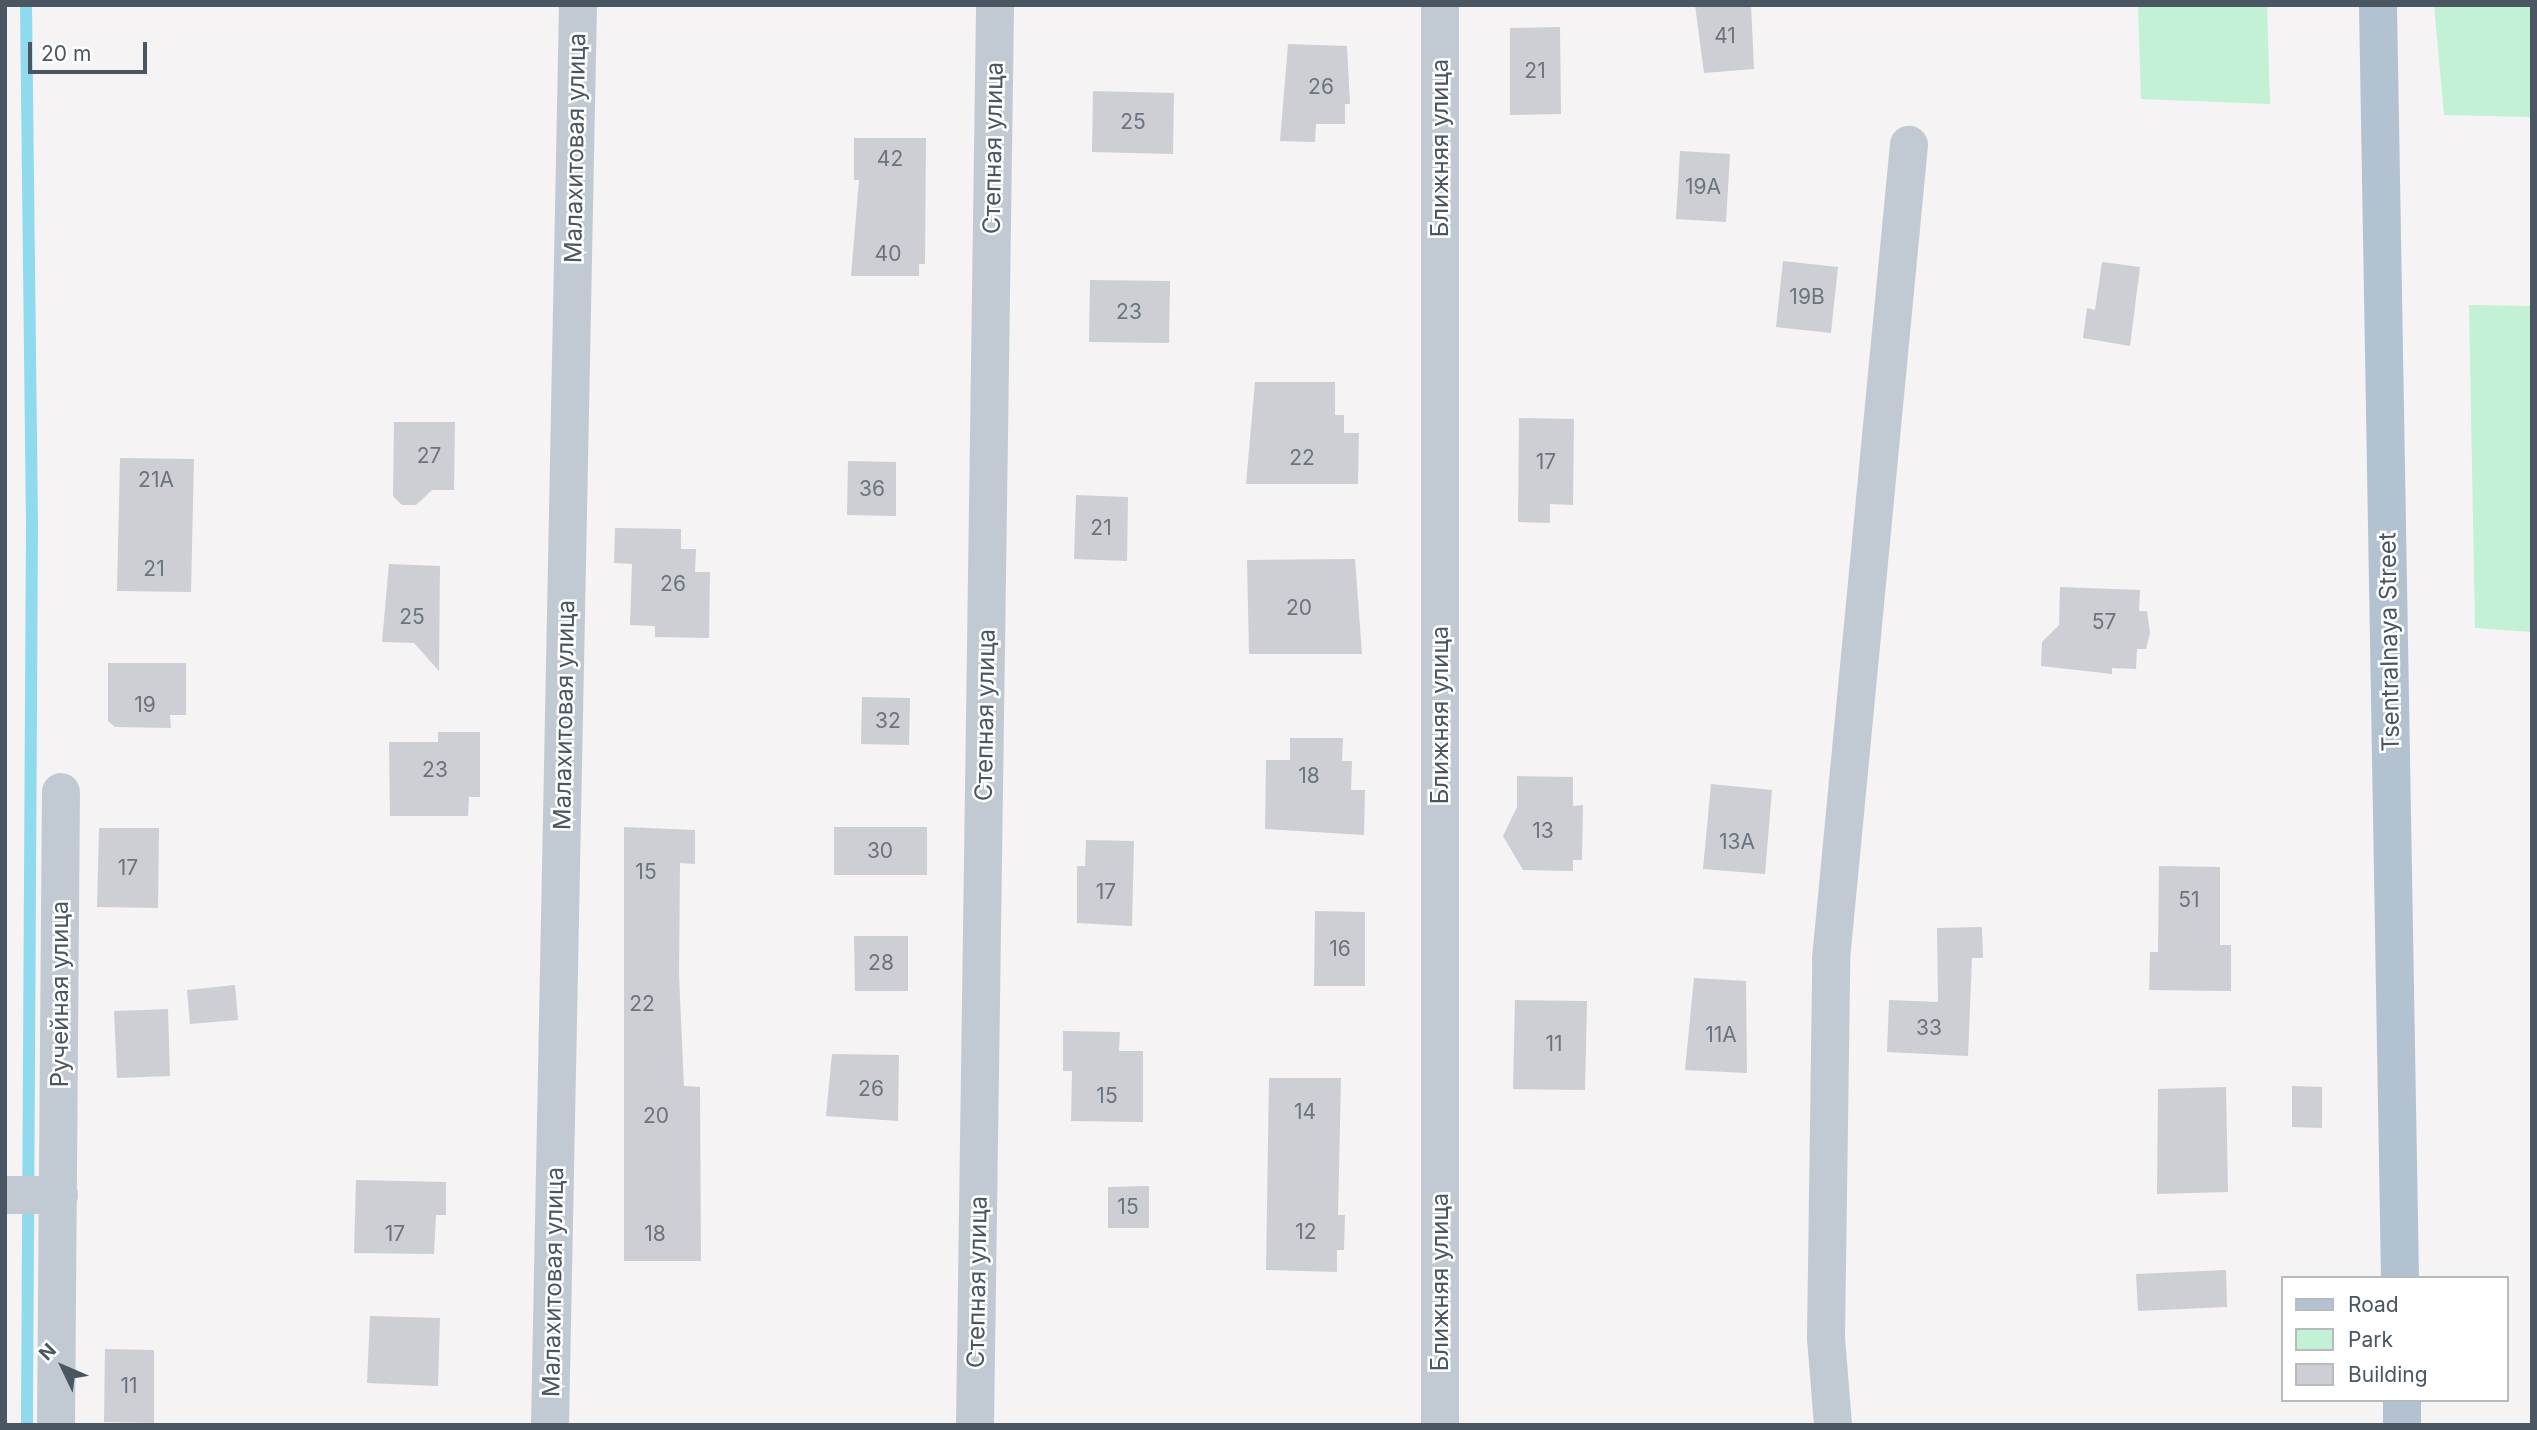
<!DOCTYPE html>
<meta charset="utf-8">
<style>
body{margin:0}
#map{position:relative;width:2537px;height:1430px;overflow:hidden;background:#f5f3f3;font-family:Inter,sans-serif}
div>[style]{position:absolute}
.green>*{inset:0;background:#c3f1d5}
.stream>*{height:12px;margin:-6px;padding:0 6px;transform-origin:6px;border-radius:6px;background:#90daee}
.building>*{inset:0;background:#cdcfd5}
.minor>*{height:38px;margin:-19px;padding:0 19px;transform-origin:19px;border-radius:19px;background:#c1cad2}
.major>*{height:38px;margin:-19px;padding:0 19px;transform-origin:19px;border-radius:19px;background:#b3c2d1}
span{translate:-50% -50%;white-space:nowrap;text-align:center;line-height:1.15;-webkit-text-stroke:5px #fff;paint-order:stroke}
.number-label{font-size:21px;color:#6b747e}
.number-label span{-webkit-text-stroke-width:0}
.street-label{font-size:24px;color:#4a5661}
.frame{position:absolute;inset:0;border:7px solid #4a5661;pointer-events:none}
.legend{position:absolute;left:2281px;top:1276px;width:228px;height:126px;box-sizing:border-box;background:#fff;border:2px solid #b7bbc0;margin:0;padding:9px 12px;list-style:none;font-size:21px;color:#4a5661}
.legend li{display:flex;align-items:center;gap:14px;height:35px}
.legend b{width:35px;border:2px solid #b7bbc0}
.north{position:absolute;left:28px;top:1332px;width:70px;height:70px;-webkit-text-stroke:5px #fff;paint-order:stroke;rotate:314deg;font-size:19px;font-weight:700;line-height:28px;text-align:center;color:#4a5661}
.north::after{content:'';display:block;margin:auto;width:24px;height:32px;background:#4a5661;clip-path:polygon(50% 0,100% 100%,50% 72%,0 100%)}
.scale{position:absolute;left:28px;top:42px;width:119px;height:32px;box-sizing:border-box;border:4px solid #4a5661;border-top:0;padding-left:9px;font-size:21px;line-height:24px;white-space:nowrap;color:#4a5661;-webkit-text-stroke:5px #fff;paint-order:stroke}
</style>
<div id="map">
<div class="green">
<i style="clip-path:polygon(2138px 5px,2267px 5px,2270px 104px,2141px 99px)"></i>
<i style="clip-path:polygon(2434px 5px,2532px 5px,2532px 117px,2444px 115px)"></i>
<i style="clip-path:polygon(2469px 305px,2532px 306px,2532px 632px,2475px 628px)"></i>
</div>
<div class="stream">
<i style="left:26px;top:5px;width:518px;rotate:89.34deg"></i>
<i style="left:32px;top:523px;width:902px;rotate:90.32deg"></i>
</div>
<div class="building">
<i style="clip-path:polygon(1695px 5px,1751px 5px,1754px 69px,1704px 73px)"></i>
<i style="clip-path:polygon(1560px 27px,1561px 114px,1510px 115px,1510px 28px)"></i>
<i style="clip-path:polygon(1288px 44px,1347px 46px,1350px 104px,1345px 104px,1345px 124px,1316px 124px,1315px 142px,1280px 141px)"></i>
<i style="clip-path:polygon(1093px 91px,1174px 93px,1173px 154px,1092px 152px)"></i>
<i style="clip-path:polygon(854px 138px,926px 138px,925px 264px,919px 264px,919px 276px,851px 276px,859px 180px,854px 180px)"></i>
<i style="clip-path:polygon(1680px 151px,1730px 154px,1726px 222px,1676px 219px)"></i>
<i style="clip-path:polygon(1783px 261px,1838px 267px,1831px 333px,1776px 327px)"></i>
<i style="clip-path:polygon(2102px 262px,2140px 267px,2130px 346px,2083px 338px,2087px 308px,2095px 310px)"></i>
<i style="clip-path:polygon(1090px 280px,1170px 281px,1169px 343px,1089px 342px)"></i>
<i style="clip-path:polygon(1255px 382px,1335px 382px,1335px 415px,1344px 415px,1344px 433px,1359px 433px,1358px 484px,1246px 484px)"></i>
<i style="clip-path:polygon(1519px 418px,1574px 419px,1573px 505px,1550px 504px,1550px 523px,1518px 522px)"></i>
<i style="clip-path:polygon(394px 422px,455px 422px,454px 490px,432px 490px,416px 505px,402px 505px,393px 496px)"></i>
<i style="clip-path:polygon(120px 458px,194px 459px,191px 592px,117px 591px)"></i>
<i style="clip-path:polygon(848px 461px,896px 462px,896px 516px,847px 515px)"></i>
<i style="clip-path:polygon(1076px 495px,1128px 497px,1127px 561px,1074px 559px)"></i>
<i style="clip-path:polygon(615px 528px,681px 529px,681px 549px,696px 549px,695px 572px,710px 572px,709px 638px,655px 637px,655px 626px,630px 625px,632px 564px,614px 563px)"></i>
<i style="clip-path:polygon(1355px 559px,1362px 654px,1249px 654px,1247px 560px)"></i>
<i style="clip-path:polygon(389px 564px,440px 566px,439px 671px,414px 643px,382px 642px)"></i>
<i style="clip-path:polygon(2060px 587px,2140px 590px,2139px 611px,2147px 611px,2150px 633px,2146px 649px,2137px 649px,2136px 669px,2112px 668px,2112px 674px,2041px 666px,2042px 642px,2059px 625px)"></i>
<i style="clip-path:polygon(108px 663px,186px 663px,186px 715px,170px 715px,171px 728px,115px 727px,108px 721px)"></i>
<i style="clip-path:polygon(862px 697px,910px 698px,909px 745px,861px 744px)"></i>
<i style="clip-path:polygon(438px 732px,480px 732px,480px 797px,469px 797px,468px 816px,390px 816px,389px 742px,438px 742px)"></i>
<i style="clip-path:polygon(1290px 738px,1343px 738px,1342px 761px,1352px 761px,1351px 790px,1365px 790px,1364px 835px,1265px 829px,1266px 760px,1290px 760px)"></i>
<i style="clip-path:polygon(1517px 776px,1573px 777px,1573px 806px,1583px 805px,1582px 860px,1573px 860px,1573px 871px,1523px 870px,1503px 836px,1517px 807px)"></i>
<i style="clip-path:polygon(1711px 784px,1772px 790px,1765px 874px,1703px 869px)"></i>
<i style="clip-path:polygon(624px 827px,695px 830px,695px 864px,680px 863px,679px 975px,684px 1086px,700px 1087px,701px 1261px,624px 1261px)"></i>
<i style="clip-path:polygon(834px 827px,927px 827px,927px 875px,834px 875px)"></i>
<i style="clip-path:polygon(99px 828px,159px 828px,158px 908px,97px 907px)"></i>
<i style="clip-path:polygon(1086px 840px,1134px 841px,1132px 926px,1077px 923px,1077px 866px,1085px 866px)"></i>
<i style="clip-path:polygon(2159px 866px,2220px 867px,2220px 945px,2231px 945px,2231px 991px,2149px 990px,2150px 952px,2158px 952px)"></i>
<i style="clip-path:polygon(1315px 911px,1365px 912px,1365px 986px,1314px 986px)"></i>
<i style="clip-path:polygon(1982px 927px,1983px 958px,1972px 958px,1968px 1056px,1887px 1052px,1889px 1000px,1938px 1002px,1937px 928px)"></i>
<i style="clip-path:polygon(854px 936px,908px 936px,908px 991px,855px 991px)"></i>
<i style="clip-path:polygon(1694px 978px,1746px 981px,1747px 1073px,1685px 1070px)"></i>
<i style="clip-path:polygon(235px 985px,238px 1020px,190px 1024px,187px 990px)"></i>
<i style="clip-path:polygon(1515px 1000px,1587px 1001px,1585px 1090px,1513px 1089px)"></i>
<i style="clip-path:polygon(168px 1009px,170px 1076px,117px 1078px,114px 1011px)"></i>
<i style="clip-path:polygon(1063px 1031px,1120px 1032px,1119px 1051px,1143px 1051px,1143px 1122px,1071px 1121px,1072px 1071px,1063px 1071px)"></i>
<i style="clip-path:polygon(832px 1054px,899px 1055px,898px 1121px,826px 1116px)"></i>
<i style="clip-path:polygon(1269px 1078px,1341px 1078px,1338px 1215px,1345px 1215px,1344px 1250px,1337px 1250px,1337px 1272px,1266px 1270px)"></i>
<i style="clip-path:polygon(2292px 1086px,2322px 1087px,2322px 1128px,2292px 1127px)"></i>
<i style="clip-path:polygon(2226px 1087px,2228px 1192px,2157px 1194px,2158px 1089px)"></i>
<i style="clip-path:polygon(356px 1180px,446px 1182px,446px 1215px,436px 1215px,434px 1254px,354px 1253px)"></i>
<i style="clip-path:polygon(1149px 1186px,1149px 1228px,1108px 1228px,1108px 1187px)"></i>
<i style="clip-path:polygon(2226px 1270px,2227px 1307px,2138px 1311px,2136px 1274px)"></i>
<i style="clip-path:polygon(370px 1316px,440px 1318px,438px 1386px,367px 1383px)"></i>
<i style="clip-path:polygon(105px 1349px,154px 1350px,154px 1423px,104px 1422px)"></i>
</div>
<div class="minor">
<i style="left:5px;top:1195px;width:54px"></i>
<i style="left:56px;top:1425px;width:633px;rotate:-89.55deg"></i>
<i style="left:550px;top:1425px;width:1420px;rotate:-88.87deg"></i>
<i style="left:975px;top:1425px;width:1420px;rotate:-89.19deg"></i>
<i style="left:1440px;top:1425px;width:1420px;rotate:-90deg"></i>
<i style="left:1833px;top:1425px;width:87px;rotate:-94.6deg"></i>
<i style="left:1826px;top:1338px;width:379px;rotate:-89.2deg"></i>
<i style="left:1831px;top:959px;width:818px;rotate:-84.53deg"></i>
</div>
<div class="major">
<i style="left:2378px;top:5px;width:1273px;rotate:89.01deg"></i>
<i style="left:2402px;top:1400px;width:25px;rotate:90deg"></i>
</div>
<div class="number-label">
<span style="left:1725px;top:36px">41</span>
<span style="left:1535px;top:71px">21</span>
<span style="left:1321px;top:87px">26</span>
<span style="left:1133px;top:122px">25</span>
<span style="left:890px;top:159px">42</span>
<span style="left:1703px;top:187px">19А</span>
<span style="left:888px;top:254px">40</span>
<span style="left:1807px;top:297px">19В</span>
<span style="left:1129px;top:312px">23</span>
<span style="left:429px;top:456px">27</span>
<span style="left:1302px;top:458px">22</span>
<span style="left:1546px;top:462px">17</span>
<span style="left:156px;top:480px">21А</span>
<span style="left:872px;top:489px">36</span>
<span style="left:1101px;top:528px">21</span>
<span style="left:154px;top:569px">21</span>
<span style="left:673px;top:584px">26</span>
<span style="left:1299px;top:608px">20</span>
<span style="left:412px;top:617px">25</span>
<span style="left:2104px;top:622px">57</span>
<span style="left:145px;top:705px">19</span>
<span style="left:888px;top:721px">32</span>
<span style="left:435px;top:770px">23</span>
<span style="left:1309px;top:776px">18</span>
<span style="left:1543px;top:831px">13</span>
<span style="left:1737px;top:842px">13А</span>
<span style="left:880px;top:851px">30</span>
<span style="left:128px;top:868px">17</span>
<span style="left:646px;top:872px">15</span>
<span style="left:1106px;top:892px">17</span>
<span style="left:2189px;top:900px">51</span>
<span style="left:1340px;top:949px">16</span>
<span style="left:881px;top:963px">28</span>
<span style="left:642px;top:1004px">22</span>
<span style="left:1929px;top:1028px">33</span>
<span style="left:1721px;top:1035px">11А</span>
<span style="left:1554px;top:1044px">11</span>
<span style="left:871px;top:1089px">26</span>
<span style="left:1107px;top:1096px">15</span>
<span style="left:1305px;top:1112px">14</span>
<span style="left:656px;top:1116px">20</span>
<span style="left:1128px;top:1207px">15</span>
<span style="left:1306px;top:1232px">12</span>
<span style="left:395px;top:1234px">17</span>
<span style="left:655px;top:1234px">18</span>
<span style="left:129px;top:1386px">11</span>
</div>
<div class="street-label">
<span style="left:575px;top:148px;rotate:-89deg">Малахитовая улица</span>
<span style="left:993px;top:148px;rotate:-89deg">Степная улица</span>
<span style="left:1440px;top:148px;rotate:-90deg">Ближняя улица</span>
<span style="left:2389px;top:642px;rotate:-91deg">Tsentralnaya Street</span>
<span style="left:564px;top:715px;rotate:-89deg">Малахитовая улица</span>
<span style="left:985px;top:715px;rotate:-89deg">Степная улица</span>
<span style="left:1440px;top:715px;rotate:-90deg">Ближняя улица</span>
<span style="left:60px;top:994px;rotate:-90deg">Ручейная улица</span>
<span style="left:553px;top:1282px;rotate:-89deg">Малахитовая улица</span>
<span style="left:977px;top:1282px;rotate:-89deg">Степная улица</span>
<span style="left:1440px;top:1282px;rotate:-90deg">Ближняя улица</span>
</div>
<div class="frame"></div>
<ul class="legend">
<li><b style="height:9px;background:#b3c2d1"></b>Road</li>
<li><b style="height:19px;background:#c3f1d5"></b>Park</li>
<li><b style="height:19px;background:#cdcfd5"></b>Building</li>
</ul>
<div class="north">N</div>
<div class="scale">20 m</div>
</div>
